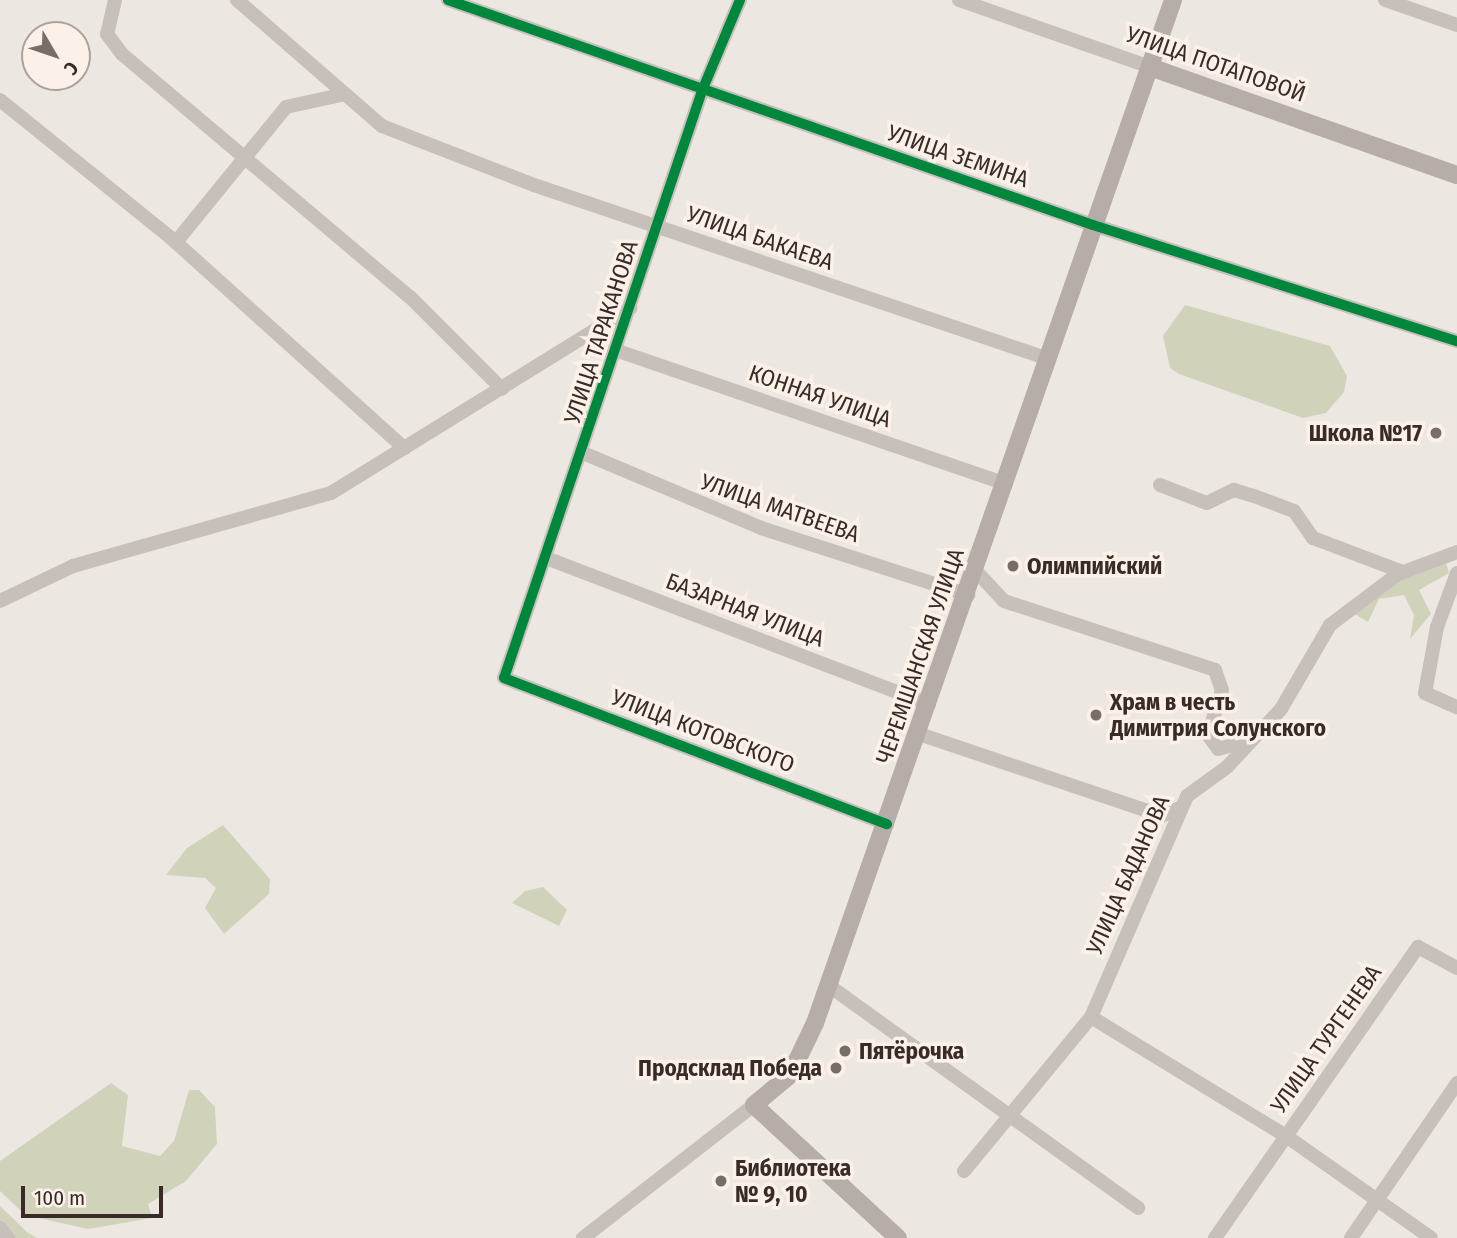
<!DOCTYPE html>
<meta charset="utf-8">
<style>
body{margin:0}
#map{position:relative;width:1457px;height:1238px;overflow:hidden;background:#ede7e1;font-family:"Fira Sans Condensed",sans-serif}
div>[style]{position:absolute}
.green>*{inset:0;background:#d0d3ba}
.minor>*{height:14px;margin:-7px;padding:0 7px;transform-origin:7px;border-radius:7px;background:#c7bfb9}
.major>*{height:18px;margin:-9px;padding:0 9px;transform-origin:9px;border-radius:9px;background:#b6ada9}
.cycleway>*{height:10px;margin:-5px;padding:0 5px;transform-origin:5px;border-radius:5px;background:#00873e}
.dots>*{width:19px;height:19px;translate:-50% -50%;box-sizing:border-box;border:4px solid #fbf1e8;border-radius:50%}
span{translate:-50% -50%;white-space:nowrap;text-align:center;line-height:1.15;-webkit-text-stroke:7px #fbf1e8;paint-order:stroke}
.street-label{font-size:23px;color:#382b28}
.poi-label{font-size:23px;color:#382b28;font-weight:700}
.right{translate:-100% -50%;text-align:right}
.left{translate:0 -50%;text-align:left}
.north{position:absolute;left:21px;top:21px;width:70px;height:70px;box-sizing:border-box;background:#fbf1e8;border:2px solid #ada29b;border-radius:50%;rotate:129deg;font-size:19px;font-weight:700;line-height:28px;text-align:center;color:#382b28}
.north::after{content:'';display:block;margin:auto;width:24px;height:32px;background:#776d69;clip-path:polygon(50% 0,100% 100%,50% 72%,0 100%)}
.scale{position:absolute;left:21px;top:1186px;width:142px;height:32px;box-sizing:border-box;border:4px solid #382b28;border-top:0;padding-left:9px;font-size:21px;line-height:24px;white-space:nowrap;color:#382b28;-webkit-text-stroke:5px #fbf1e8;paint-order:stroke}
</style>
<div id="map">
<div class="green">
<i style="clip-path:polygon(1185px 305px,1330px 346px,1347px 376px,1344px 392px,1326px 413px,1303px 418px,1179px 374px,1170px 368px,1163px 336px)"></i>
<i style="clip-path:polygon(1446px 563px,1449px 573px,1419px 590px,1431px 614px,1410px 639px,1414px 615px,1404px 595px,1379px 599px,1368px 622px,1353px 613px,1393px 582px)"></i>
<i style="clip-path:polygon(223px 825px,270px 879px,269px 894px,224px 934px,205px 908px,216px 888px,205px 878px,166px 875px,187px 848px)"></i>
<i style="clip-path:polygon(543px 887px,567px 910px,559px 926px,512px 903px,525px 891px)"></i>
<i style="clip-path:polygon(111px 1083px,128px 1095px,122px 1146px,160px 1156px,174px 1141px,189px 1090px,199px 1090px,215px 1107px,217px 1144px,186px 1181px,148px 1204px,152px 1218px,88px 1229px,25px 1215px,0 1191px,0 1161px)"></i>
<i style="clip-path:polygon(0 1206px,27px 1232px,37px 1238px,12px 1238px,0 1223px)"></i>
</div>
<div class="minor">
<i style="left:115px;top:0;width:35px;rotate:103deg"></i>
<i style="left:107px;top:34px;width:25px;rotate:53deg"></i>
<i style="left:122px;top:54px;width:377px;rotate:40.2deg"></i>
<i style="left:410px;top:297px;width:130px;rotate:45deg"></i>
<i style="left:237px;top:0;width:192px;rotate:41deg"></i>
<i style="left:382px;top:126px;width:163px;rotate:21.2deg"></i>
<i style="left:534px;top:185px;width:540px;rotate:18.67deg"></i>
<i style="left:448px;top:0;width:683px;rotate:19.23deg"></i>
<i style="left:1093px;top:225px;width:382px;rotate:17.7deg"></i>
<i style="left:740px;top:0;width:99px;rotate:112.7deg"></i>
<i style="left:702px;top:91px;width:619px;rotate:108.64deg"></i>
<i style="left:504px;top:678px;width:410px;rotate:20.9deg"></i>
<i style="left:959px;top:0;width:202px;rotate:19.3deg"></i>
<i style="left:1385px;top:0;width:76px;rotate:19.1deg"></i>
<i style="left:0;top:100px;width:220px;rotate:38.9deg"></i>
<i style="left:171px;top:238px;width:314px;rotate:42deg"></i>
<i style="left:176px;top:242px;width:174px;rotate:-50.8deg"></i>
<i style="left:286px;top:107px;width:60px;rotate:-12.4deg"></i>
<i style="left:618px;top:351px;width:410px;rotate:18.9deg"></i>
<i style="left:583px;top:453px;width:193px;rotate:22.8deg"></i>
<i style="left:761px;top:528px;width:218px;rotate:17.9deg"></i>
<i style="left:1160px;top:485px;width:50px;rotate:21deg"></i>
<i style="left:1207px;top:503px;width:30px;rotate:-26deg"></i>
<i style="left:1234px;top:490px;width:21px;rotate:17deg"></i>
<i style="left:1254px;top:496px;width:43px;rotate:20.6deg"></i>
<i style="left:1294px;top:511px;width:33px;rotate:55deg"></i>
<i style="left:1313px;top:538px;width:96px;rotate:20.7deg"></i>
<i style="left:546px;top:558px;width:410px;rotate:20.9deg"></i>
<i style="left:976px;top:571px;width:41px;rotate:47deg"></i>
<i style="left:1004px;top:601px;width:222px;rotate:18.1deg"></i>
<i style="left:1215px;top:670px;width:21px;rotate:71deg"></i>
<i style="left:1222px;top:690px;width:47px;rotate:107.3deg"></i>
<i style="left:1208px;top:735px;width:17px;rotate:54deg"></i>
<i style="left:1218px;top:749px;width:27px;rotate:-15deg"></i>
<i style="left:1457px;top:573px;width:58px;rotate:110.3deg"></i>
<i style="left:1437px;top:627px;width:67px;rotate:100.3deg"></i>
<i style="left:1425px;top:693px;width:35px;rotate:24deg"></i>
<i style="left:0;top:601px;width:81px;rotate:-25.6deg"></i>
<i style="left:73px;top:566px;width:268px;rotate:-15.8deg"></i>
<i style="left:331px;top:493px;width:352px;rotate:-31.7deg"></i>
<i style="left:919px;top:734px;width:256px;rotate:18.6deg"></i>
<i style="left:1162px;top:816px;width:19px;rotate:-25deg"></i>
<i style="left:828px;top:985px;width:382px;rotate:35.7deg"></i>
<i style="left:1091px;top:1017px;width:228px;rotate:31.4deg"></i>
<i style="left:1286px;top:1136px;width:177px;rotate:35.1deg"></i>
<i style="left:964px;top:1171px;width:200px;rotate:-50.5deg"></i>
<i style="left:1091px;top:1017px;width:241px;rotate:-66.5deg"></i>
<i style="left:1187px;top:796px;width:49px;rotate:-35.9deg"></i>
<i style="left:1227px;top:767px;width:79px;rotate:-47deg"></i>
<i style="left:1281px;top:709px;width:97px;rotate:-59.7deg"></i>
<i style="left:1330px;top:625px;width:85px;rotate:-36.9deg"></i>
<i style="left:1398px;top:574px;width:63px;rotate:-20.4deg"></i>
<i style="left:0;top:1228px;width:13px;rotate:51deg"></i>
<i style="left:583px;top:1238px;width:217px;rotate:-37.9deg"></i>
<i style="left:1215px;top:1238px;width:355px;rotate:-55.1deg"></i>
<i style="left:1418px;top:947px;width:44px;rotate:28.3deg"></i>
<i style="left:1351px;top:1238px;width:188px;rotate:-55.6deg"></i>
</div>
<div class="major">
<i style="left:1150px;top:67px;width:325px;rotate:19.4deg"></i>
<i style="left:898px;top:1238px;width:196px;rotate:-137.3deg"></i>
<i style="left:754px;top:1105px;width:47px;rotate:-39.8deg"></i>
<i style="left:790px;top:1075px;width:58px;rotate:-64.3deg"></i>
<i style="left:815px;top:1023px;width:1084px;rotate:-70.71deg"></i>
</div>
<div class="cycleway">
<i style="left:448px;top:0;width:683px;rotate:19.23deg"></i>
<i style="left:1093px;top:225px;width:382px;rotate:17.7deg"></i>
<i style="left:740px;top:0;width:99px;rotate:112.7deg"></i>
<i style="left:702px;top:91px;width:619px;rotate:108.64deg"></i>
<i style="left:504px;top:678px;width:410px;rotate:20.9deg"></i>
</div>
<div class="dots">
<i style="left:1436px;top:433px;background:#776d69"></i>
<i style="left:1013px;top:566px;background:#776d69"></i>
<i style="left:1096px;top:715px;background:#776d69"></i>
<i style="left:845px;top:1051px;background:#776d69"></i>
<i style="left:836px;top:1068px;background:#776d69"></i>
<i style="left:721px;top:1181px;background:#776d69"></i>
</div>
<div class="street-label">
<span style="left:1216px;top:64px;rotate:19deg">УЛИЦА ПОТАПОВОЙ</span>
<span style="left:958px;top:156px;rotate:19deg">УЛИЦА ЗЕМИНА</span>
<span style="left:760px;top:238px;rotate:19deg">УЛИЦА БАКАЕВА</span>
<span style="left:601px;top:332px;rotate:-72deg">УЛИЦА ТАРАКАНОВА</span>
<span style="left:820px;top:396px;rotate:19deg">КОННАЯ УЛИЦА</span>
<span style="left:780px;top:508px;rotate:19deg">УЛИЦА МАТВЕЕВА</span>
<span style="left:745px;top:610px;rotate:21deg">БАЗАРНАЯ УЛИЦА</span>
<span style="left:920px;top:656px;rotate:-71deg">ЧЕРЕМШАНСКАЯ УЛИЦА</span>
<span style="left:703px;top:731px;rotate:21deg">УЛИЦА КОТОВСКОГО</span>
<span style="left:1128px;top:875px;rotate:-66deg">УЛИЦА БАДАНОВА</span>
<span style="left:1326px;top:1039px;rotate:-55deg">УЛИЦА ТУРГЕНЕВА</span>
</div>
<div class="poi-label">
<span class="right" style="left:1422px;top:433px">Школа №17</span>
<span class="left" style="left:1027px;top:566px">Олимпийский</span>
<span class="left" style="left:1110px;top:715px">Храм в честь<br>Димитрия Солунского</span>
<span class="left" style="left:859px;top:1051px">Пятёрочка</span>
<span class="right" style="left:822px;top:1068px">Продсклад Победа</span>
<span class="left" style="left:735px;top:1181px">Библиотека<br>№ 9, 10</span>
</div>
<div class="north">С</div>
<div class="scale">100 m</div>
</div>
